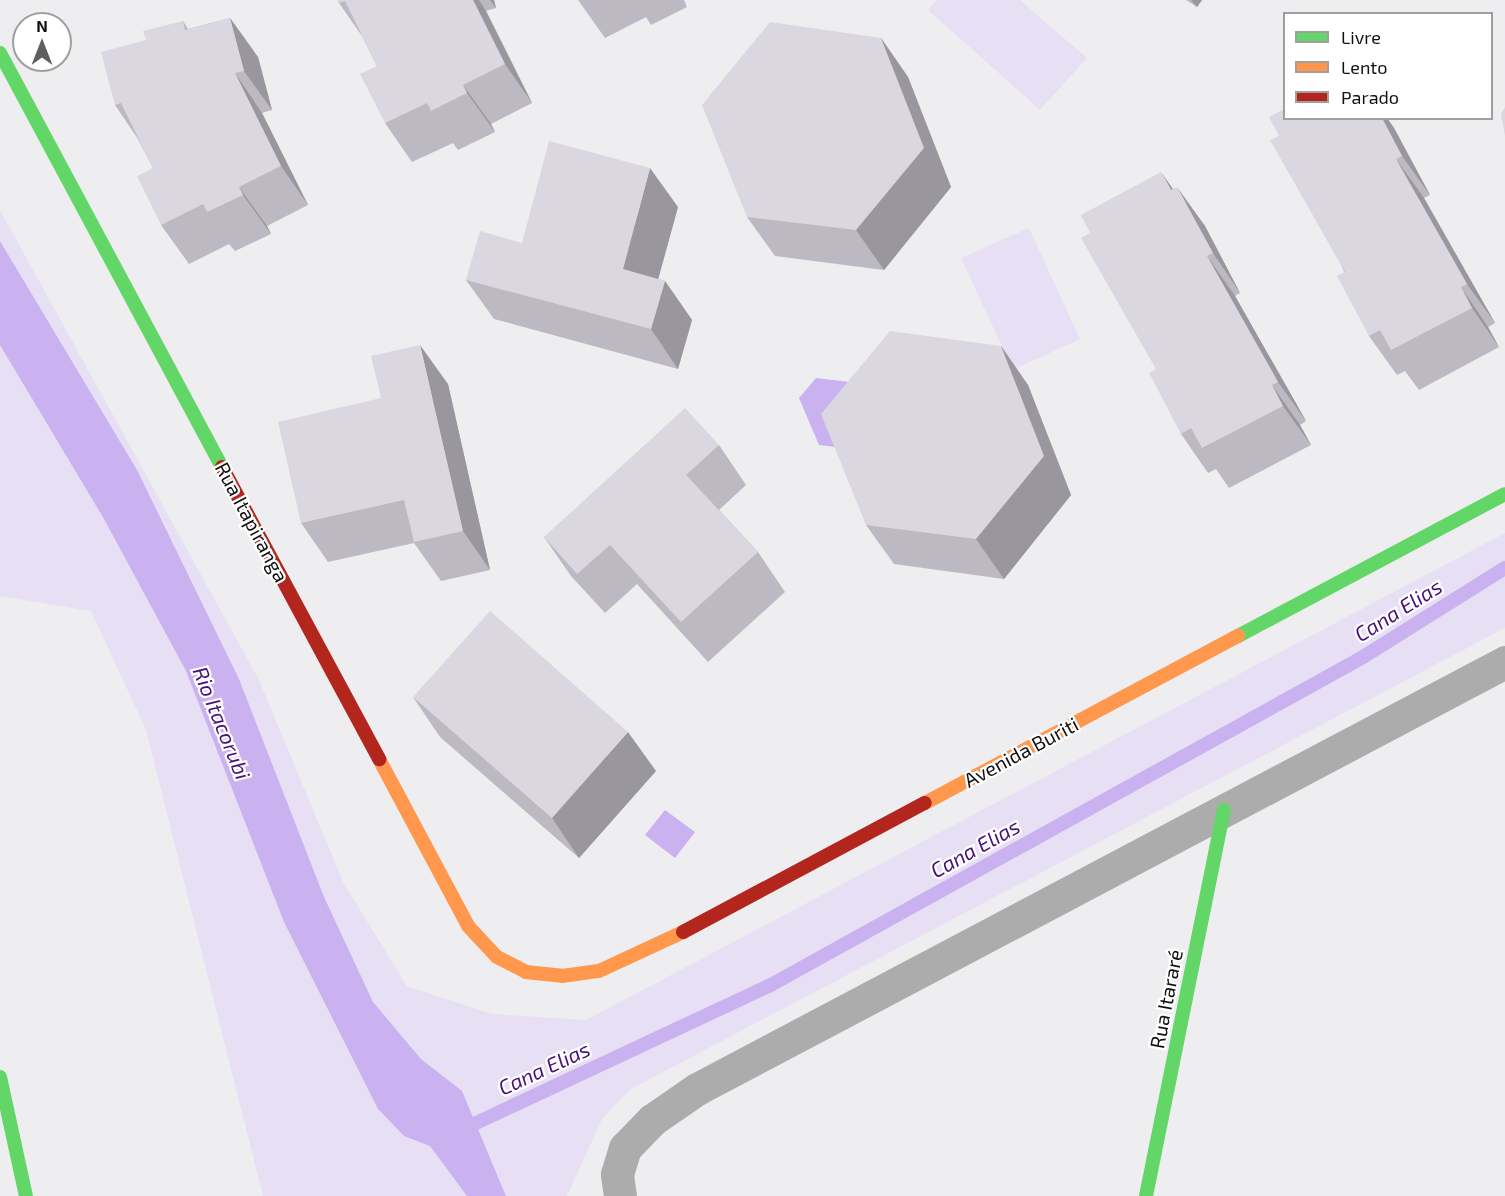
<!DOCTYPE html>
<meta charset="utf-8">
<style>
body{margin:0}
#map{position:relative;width:1505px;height:1196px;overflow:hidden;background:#eeedf0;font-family:"Exo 2",sans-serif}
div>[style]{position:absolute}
.green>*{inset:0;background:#e7e0f5}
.water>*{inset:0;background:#cab2f1}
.stream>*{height:14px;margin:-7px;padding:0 7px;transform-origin:7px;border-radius:7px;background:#cab2f1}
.street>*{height:33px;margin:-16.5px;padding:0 16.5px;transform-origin:16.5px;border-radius:16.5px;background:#adacad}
.fast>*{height:14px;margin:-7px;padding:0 7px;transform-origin:7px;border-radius:7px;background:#63d668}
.slow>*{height:14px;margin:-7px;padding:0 7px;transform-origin:7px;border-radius:7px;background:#ff974d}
.jam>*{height:14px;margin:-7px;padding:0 7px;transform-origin:7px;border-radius:7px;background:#b3261e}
.wall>*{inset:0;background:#bcb9c2}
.shaded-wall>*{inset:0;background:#99969e}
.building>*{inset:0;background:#dbd7e1}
span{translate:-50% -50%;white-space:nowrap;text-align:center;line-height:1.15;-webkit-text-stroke:4.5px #fff;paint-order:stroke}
.street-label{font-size:20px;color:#111012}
.water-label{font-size:21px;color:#48127a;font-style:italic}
.legend{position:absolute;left:1283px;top:12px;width:210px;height:108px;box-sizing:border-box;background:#fff;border:2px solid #a09fa0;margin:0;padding:8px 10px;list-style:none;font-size:18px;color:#111012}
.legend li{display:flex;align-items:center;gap:12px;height:30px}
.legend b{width:30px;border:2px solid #a09fa0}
.north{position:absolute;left:12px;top:12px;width:60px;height:60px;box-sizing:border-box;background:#fff;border:2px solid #a09fa0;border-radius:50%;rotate:0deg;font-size:16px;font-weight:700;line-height:24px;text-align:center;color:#111012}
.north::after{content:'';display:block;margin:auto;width:21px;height:27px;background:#5e5d60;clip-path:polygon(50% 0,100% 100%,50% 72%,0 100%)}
</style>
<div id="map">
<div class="green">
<i style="clip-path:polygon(937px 0,1020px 0,1087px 58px,1040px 110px,928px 10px)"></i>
<i style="clip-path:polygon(0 210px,259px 680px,344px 884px,407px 986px,492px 1014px,586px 1020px,1505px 533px,1505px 628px,629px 1090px,602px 1119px,567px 1196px,263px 1196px,146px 730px,91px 611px,0 596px)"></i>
<i style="clip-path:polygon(1029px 228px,1080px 339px,1013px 370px,961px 258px)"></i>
</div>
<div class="water">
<i style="clip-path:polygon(0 241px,137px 470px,239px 679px,324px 897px,373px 1002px,421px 1059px,462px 1091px,506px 1196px,467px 1196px,430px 1146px,404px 1136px,378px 1109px,284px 922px,186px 671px,104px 519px,0 345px)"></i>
<i style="clip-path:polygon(816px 378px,858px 383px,844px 448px,819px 445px,799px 398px)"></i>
<i style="clip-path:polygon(665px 810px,695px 832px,675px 858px,645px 835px)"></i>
</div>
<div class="stream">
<i style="left:459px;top:1131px;width:342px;rotate:-25.1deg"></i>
<i style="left:769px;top:986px;width:679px;rotate:-28.98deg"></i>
<i style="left:1363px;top:657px;width:168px;rotate:-32.1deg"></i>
</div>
<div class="street">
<i style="left:620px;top:1196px;width:22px;rotate:-98deg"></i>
<i style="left:617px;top:1174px;width:27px;rotate:-73deg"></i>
<i style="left:625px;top:1148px;width:39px;rotate:-46deg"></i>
<i style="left:652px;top:1120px;width:55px;rotate:-34.6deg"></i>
<i style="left:697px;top:1089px;width:914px;rotate:-27.85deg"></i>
</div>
<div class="fast">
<i style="left:0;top:53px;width:470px;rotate:61.8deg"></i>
<i style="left:1238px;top:636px;width:302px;rotate:-28deg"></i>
<i style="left:0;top:1077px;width:122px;rotate:77.7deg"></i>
<i style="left:1146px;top:1196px;width:394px;rotate:-78.6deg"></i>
</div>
<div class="slow">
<i style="left:379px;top:759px;width:189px;rotate:61.9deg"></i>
<i style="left:468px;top:926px;width:42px;rotate:46.9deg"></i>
<i style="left:497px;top:957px;width:33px;rotate:27deg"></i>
<i style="left:526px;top:972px;width:36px;rotate:6deg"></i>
<i style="left:562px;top:976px;width:37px;rotate:-8deg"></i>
<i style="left:599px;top:971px;width:93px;rotate:-24.9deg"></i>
<i style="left:925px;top:803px;width:355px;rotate:-28.1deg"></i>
</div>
<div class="jam">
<i style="left:222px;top:467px;width:332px;rotate:61.7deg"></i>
<i style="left:683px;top:932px;width:274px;rotate:-28.1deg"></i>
</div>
<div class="wall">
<i style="clip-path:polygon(338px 0,494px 0,496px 8px,486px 11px,532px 103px,491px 124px,495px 132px,458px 150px,453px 143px,412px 162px,385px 123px,377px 66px,362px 36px,339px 3px)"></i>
<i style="clip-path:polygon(578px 0,684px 0,687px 7px,651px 25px,646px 17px,605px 38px)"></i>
<i style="clip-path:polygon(1186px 0,1202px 0,1197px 7px)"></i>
<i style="clip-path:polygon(230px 18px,258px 57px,272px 110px,262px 113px,308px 205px,267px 226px,271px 234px,235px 251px,229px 244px,189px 264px,161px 225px,153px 168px,138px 139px,115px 105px,183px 21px,188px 29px)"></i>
<i style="clip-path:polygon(881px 38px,908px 77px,951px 187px,884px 270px,775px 256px,747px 217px)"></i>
<i style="clip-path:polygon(1284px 118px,1387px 118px,1394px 128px,1430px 195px,1424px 198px,1495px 323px,1488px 327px,1499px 347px,1419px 390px,1405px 371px,1397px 375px,1369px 336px)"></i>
<i style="clip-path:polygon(1173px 189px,1205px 226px,1240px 293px,1235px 296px,1306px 421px,1300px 425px,1311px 445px,1229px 488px,1216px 469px,1208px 473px,1181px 434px,1156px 369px)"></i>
<i style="clip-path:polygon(678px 207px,658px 279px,665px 281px,692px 320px,678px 369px,494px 319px,466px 280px,522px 243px)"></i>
<i style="clip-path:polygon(1001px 346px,1028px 385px,1071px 495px,1004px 579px,894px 564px,866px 525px)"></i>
<i style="clip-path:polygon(448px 384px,490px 570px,441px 581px,414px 543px,328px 562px,301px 523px)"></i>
<i style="clip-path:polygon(719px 445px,746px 485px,719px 510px,758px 552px,785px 592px,708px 662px,637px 584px,605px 613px,571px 576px,544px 537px)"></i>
<i style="clip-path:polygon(413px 697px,656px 771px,579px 858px,440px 737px)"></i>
</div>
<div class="shaded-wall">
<i style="clip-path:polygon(473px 0,479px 0,486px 11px,532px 103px,505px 64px)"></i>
<i style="clip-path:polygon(490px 0,494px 0,496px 8px)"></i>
<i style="clip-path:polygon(1191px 0,1202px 0,1197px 7px)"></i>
<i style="clip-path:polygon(230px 18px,258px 57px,272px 110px,244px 71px)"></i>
<i style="clip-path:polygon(881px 38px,908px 77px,951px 187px,884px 270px,856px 230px)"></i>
<i style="clip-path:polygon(235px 73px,262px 113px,308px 205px,281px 166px)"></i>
<i style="clip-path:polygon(463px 85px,491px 124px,495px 132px,467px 93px)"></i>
<i style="clip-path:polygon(1382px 118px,1387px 118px,1394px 128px,1430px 195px,1402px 156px)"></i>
<i style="clip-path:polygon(1396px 159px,1424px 198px,1495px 323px,1467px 284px)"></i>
<i style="clip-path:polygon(650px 168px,678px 207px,650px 309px,623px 269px)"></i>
<i style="clip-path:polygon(1161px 172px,1189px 212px,1171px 190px)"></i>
<i style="clip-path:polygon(239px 187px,267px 226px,271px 234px,243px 195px)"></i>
<i style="clip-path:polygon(1177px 187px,1205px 226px,1240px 293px,1213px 253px)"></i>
<i style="clip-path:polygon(1207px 256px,1235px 296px,1306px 421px,1278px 382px)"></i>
<i style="clip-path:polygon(665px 281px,692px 320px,678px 369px,651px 329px)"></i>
<i style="clip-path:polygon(1461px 287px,1488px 327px,1499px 347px,1472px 308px)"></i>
<i style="clip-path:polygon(420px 345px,448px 384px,490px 570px,463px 531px)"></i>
<i style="clip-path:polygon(1001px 346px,1028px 385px,1071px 495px,1004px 579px,976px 539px)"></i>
<i style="clip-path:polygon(1272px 385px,1300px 425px,1311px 445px,1283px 406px)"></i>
<i style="clip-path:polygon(628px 732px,656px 771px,579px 858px,552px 818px)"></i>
</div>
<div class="building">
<i style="clip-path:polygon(338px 0,473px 0,505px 64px,463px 85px,467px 93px,431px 111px,427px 103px,385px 123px,360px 74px,377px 66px,345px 1px,339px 3px)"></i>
<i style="clip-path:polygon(230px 18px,244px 71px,235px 73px,281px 166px,239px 187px,243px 195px,207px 212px,203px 204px,161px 225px,137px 176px,153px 168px,121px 103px,115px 105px,101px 52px,146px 40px,143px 31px,183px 21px,185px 30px)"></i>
<i style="clip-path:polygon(770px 22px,881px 38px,924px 148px,856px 230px,747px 217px,702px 105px)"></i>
<i style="clip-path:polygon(1505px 107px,1505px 136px,1501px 114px)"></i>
<i style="clip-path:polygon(1284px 109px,1284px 118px,1382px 118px,1402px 156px,1396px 159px,1467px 284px,1461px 287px,1472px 308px,1391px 350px,1380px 330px,1369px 336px,1337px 276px,1345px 272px,1270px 140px,1279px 136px,1269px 117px)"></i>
<i style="clip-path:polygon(549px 141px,650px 168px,623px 269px,665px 281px,651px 329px,466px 280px,480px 231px,522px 243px)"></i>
<i style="clip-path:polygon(1161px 172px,1171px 190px,1177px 187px,1213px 253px,1207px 256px,1278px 382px,1272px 385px,1283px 406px,1202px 448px,1191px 428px,1181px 434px,1149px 373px,1156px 369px,1081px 238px,1090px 233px,1081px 215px)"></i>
<i style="clip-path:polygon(890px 331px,1001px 346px,1044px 456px,976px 539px,866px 525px,821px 414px)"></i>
<i style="clip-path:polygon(420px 345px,463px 531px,414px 542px,404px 500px,301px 523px,278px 422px,381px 398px,371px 356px)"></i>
<i style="clip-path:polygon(685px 408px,719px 445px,686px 475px,758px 552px,681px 622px,610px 545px,577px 574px,544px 537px)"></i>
<i style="clip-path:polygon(490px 611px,628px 732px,552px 818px,413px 697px)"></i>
</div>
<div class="street-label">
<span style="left:252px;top:522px;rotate:62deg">Rua Itapiranga</span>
<span style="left:1021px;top:752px;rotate:-28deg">Avenida Buriti</span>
<span style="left:1166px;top:999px;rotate:-79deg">Rua Itararé</span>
</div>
<div class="water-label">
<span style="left:1398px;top:610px;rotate:-32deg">Cana Elias</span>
<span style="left:222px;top:723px;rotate:68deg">Rio Itacorubi</span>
<span style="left:975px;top:848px;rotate:-29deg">Cana Elias</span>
<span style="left:544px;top:1068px;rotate:-25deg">Cana Elias</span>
</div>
<ul class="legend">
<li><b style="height:8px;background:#63d668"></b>Livre</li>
<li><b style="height:8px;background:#ff974d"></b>Lento</li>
<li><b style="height:8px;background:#b3261e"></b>Parado</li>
</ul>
<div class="north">N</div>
</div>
